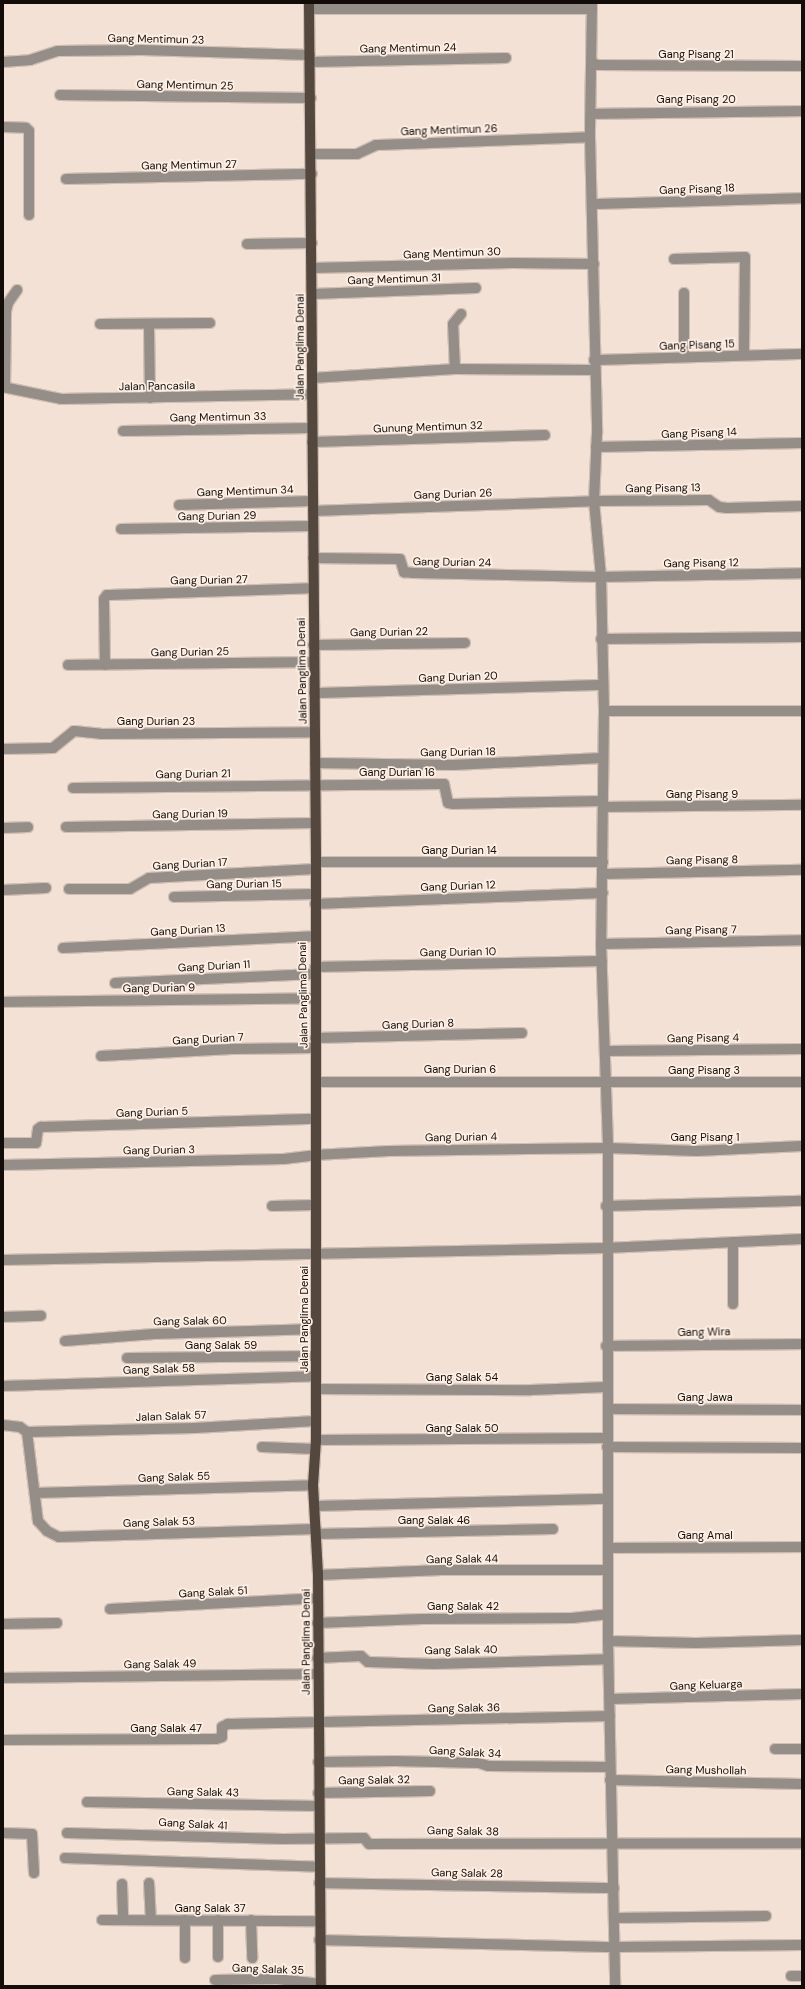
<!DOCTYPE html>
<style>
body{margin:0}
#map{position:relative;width:805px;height:1989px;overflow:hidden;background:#f3e1d5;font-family:"DM Sans",sans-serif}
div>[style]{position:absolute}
.roads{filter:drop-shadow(1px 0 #cfbfb4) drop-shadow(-1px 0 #cfbfb4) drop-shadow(0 1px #cfbfb4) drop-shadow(0 -1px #cfbfb4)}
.minor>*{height:10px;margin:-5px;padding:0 5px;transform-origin:5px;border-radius:5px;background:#958d88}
.primary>*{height:10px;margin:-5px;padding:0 5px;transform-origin:5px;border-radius:5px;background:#53473e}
span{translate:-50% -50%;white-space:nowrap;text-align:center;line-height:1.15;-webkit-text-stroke:3.5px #feefe5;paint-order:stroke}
.street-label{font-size:11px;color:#130d09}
.frame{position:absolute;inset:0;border:4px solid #130d09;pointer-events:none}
</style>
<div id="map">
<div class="roads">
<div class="minor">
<i style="left:592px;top:3px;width:134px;rotate:90.9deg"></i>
<i style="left:590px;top:137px;width:296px;rotate:88.6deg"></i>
<i style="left:597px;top:433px;width:68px;rotate:92.5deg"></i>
<i style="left:594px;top:501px;width:76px;rotate:84.7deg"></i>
<i style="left:601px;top:577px;width:134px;rotate:88.7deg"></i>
<i style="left:604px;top:711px;width:233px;rotate:90.7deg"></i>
<i style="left:601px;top:944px;width:204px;rotate:88deg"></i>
<i style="left:608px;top:1148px;width:493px;rotate:90deg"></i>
<i style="left:608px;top:1641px;width:345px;rotate:88.8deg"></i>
<i style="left:309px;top:9px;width:283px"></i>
<i style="left:3px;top:62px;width:27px;rotate:-4deg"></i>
<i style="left:30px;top:60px;width:29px;rotate:-18deg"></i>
<i style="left:58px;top:51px;width:84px;rotate:-0.7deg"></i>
<i style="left:142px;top:50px;width:168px;rotate:1.7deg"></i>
<i style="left:310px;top:62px;width:196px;rotate:-1.2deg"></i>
<i style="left:592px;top:62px;width:6px;rotate:31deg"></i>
<i style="left:597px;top:65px;width:205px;rotate:0.3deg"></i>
<i style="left:60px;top:95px;width:251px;rotate:0.7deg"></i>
<i style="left:591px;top:114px;width:211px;rotate:-0.8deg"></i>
<i style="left:3px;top:127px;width:23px;rotate:2deg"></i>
<i style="left:26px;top:128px;width:4px;rotate:45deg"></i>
<i style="left:29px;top:131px;width:84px;rotate:90deg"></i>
<i style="left:311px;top:154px;width:46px"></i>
<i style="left:357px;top:154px;width:21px;rotate:-25deg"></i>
<i style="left:376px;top:145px;width:214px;rotate:-2.1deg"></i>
<i style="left:66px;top:179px;width:246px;rotate:-1.2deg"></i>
<i style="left:593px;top:204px;width:209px;rotate:-1.6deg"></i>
<i style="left:247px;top:244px;width:65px;rotate:-0.9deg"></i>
<i style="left:674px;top:259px;width:71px;rotate:-1.6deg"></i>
<i style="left:745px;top:257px;width:98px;rotate:90.6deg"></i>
<i style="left:312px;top:268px;width:201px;rotate:-1.4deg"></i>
<i style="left:513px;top:263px;width:81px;rotate:0.7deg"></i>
<i style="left:684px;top:293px;width:64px;rotate:90deg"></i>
<i style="left:312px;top:294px;width:164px;rotate:-2.1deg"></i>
<i style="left:100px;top:324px;width:110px;rotate:-0.5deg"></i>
<i style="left:149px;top:325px;width:73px;rotate:89.2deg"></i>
<i style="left:594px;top:360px;width:208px;rotate:-1.7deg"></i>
<i style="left:455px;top:369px;width:45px;rotate:-92.5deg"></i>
<i style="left:453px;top:324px;width:13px;rotate:-51deg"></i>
<i style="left:312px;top:378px;width:143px;rotate:-3.6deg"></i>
<i style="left:455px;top:369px;width:139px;rotate:0.4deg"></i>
<i style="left:3px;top:387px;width:59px;rotate:11.7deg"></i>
<i style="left:61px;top:399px;width:251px;rotate:-1.1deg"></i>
<i style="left:5px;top:387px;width:76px;rotate:-89.2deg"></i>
<i style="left:6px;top:311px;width:8px;rotate:-76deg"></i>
<i style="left:8px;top:303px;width:16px;rotate:-55deg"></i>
<i style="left:123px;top:431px;width:189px;rotate:-0.9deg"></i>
<i style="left:312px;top:442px;width:233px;rotate:-1.7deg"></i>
<i style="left:596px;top:447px;width:206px;rotate:-1.1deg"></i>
<i style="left:179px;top:505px;width:133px;rotate:-1.7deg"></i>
<i style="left:313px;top:511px;width:281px;rotate:-2deg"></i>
<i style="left:594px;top:501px;width:115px;rotate:-0.5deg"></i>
<i style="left:709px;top:500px;width:12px;rotate:35deg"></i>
<i style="left:719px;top:507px;width:8px;rotate:7deg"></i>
<i style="left:727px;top:508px;width:75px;rotate:-1.5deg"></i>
<i style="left:121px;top:529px;width:192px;rotate:-0.9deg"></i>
<i style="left:313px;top:558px;width:87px;rotate:0.7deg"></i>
<i style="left:400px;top:559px;width:14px;rotate:73deg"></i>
<i style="left:404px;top:572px;width:10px;rotate:6deg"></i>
<i style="left:414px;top:573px;width:187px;rotate:1.2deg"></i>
<i style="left:601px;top:577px;width:201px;rotate:-1.1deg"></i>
<i style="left:601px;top:639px;width:201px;rotate:-0.6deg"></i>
<i style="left:313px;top:645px;width:152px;rotate:-0.8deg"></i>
<i style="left:68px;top:665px;width:245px;rotate:-0.7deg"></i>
<i style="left:105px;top:665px;width:66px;rotate:-90.9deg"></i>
<i style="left:104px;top:599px;width:5px;rotate:-53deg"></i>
<i style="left:107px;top:595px;width:206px;rotate:-1.9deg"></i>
<i style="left:314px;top:693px;width:288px;rotate:-1.6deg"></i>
<i style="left:604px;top:711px;width:198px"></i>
<i style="left:3px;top:749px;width:50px;rotate:-1.1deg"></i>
<i style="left:53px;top:748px;width:27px;rotate:-39deg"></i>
<i style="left:74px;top:731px;width:27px;rotate:6deg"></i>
<i style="left:101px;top:734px;width:214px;rotate:-0.5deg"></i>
<i style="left:315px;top:763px;width:138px;rotate:0.8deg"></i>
<i style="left:453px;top:765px;width:149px;rotate:-2.7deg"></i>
<i style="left:73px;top:788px;width:371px;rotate:-0.6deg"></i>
<i style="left:444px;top:784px;width:19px;rotate:78deg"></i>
<i style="left:448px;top:803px;width:5px;rotate:11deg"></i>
<i style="left:453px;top:804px;width:149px;rotate:-1.2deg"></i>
<i style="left:603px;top:807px;width:199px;rotate:-0.6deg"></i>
<i style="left:66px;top:827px;width:249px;rotate:-0.9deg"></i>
<i style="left:3px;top:828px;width:25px;rotate:-2deg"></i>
<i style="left:316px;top:862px;width:287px"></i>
<i style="left:603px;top:874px;width:199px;rotate:-1.2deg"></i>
<i style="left:69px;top:889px;width:61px"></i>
<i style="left:130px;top:889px;width:22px;rotate:-30deg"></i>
<i style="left:149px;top:878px;width:166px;rotate:-3.1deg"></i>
<i style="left:3px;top:890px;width:43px;rotate:-2.7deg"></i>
<i style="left:174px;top:897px;width:141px;rotate:-1.2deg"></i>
<i style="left:315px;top:904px;width:288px;rotate:-2.2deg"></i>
<i style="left:601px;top:944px;width:201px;rotate:-1.1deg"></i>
<i style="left:63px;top:948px;width:251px;rotate:-2.7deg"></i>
<i style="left:315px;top:967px;width:287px;rotate:-1.2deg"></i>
<i style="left:115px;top:983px;width:200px;rotate:-2.6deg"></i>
<i style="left:3px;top:1002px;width:312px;rotate:-0.7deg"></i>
<i style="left:315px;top:1038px;width:207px;rotate:-1.4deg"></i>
<i style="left:605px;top:1051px;width:197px;rotate:-0.6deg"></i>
<i style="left:101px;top:1056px;width:131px;rotate:-3.1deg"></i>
<i style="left:232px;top:1049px;width:83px;rotate:-0.7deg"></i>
<i style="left:316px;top:1082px;width:486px"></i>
<i style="left:3px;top:1143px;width:33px"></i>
<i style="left:36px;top:1143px;width:14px;rotate:-82deg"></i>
<i style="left:38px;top:1129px;width:4px;rotate:-34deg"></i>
<i style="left:41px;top:1127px;width:274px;rotate:-1.7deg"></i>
<i style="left:3px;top:1165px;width:281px;rotate:-1.2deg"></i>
<i style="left:284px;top:1159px;width:31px;rotate:-7deg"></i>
<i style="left:315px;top:1155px;width:74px;rotate:-3.1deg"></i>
<i style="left:389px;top:1151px;width:219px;rotate:-0.8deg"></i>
<i style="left:608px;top:1148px;width:89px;rotate:1.9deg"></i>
<i style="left:697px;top:1151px;width:105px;rotate:-2.7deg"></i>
<i style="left:272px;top:1206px;width:43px;rotate:-1.3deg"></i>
<i style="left:606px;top:1206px;width:196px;rotate:-1.5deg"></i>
<i style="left:3px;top:1260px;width:603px;rotate:-1.14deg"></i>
<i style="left:606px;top:1248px;width:196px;rotate:-2.6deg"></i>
<i style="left:733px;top:1304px;width:62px;rotate:-90deg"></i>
<i style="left:3px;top:1317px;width:38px;rotate:-2deg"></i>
<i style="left:65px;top:1341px;width:89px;rotate:-4.5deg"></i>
<i style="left:154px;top:1334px;width:162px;rotate:-1.8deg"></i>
<i style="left:606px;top:1346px;width:196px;rotate:-0.6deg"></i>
<i style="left:127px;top:1358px;width:188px;rotate:-0.6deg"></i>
<i style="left:3px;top:1386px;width:313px;rotate:-1.8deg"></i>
<i style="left:316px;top:1389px;width:215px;rotate:0.3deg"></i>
<i style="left:531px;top:1390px;width:76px;rotate:-2.3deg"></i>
<i style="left:608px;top:1409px;width:194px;rotate:0.3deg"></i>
<i style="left:3px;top:1425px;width:17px;rotate:7deg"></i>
<i style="left:20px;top:1427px;width:9px;rotate:36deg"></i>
<i style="left:27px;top:1432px;width:90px;rotate:83deg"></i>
<i style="left:38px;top:1521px;width:13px;rotate:48deg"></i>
<i style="left:47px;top:1531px;width:13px;rotate:27deg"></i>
<i style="left:59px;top:1537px;width:257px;rotate:-1.8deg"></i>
<i style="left:27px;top:1432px;width:168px;rotate:-1.4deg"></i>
<i style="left:195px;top:1428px;width:120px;rotate:-3.3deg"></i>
<i style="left:316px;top:1440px;width:291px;rotate:-0.4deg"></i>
<i style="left:262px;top:1447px;width:53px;rotate:2.2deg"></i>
<i style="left:607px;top:1447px;width:195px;rotate:0.3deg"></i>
<i style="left:35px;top:1493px;width:278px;rotate:-1.6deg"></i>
<i style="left:315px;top:1506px;width:292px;rotate:-1.4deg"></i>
<i style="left:316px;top:1534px;width:237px;rotate:-1.2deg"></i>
<i style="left:608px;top:1548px;width:194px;rotate:-0.3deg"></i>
<i style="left:318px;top:1575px;width:124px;rotate:-2.3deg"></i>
<i style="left:442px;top:1570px;width:165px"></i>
<i style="left:110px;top:1609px;width:207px;rotate:-3deg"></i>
<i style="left:317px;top:1623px;width:105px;rotate:-2.2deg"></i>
<i style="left:422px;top:1619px;width:150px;rotate:-0.4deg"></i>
<i style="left:572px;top:1618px;width:36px;rotate:-6deg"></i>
<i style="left:3px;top:1624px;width:54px;rotate:-1.1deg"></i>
<i style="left:608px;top:1641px;width:88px;rotate:1.3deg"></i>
<i style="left:696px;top:1643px;width:106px;rotate:-1.6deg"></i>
<i style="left:317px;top:1658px;width:44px;rotate:-2.6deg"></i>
<i style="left:361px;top:1656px;width:9px;rotate:41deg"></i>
<i style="left:368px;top:1662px;width:66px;rotate:1.7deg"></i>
<i style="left:434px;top:1664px;width:174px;rotate:-1.6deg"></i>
<i style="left:3px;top:1678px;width:314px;rotate:-0.7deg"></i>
<i style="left:610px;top:1699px;width:192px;rotate:-1.5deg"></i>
<i style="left:3px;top:1740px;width:213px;rotate:-0.3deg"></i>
<i style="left:216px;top:1739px;width:6px;rotate:-18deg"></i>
<i style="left:222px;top:1737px;width:10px;rotate:-90deg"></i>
<i style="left:222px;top:1727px;width:7px;rotate:-27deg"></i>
<i style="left:228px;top:1724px;width:382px;rotate:-1.2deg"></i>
<i style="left:775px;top:1749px;width:27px"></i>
<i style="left:318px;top:1762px;width:77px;rotate:-0.7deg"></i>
<i style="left:395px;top:1761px;width:84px;rotate:1.4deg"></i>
<i style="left:479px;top:1763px;width:9px;rotate:18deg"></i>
<i style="left:488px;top:1766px;width:122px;rotate:0.5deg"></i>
<i style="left:610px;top:1780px;width:192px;rotate:1.2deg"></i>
<i style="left:318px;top:1793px;width:112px;rotate:-1deg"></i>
<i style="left:87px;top:1802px;width:231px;rotate:1deg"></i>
<i style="left:3px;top:1833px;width:29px;rotate:2deg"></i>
<i style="left:32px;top:1834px;width:39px;rotate:87deg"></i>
<i style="left:67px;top:1833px;width:216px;rotate:1.6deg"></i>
<i style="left:283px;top:1839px;width:81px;rotate:-0.7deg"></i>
<i style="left:364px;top:1838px;width:8px;rotate:50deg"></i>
<i style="left:369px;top:1844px;width:433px;rotate:-0.1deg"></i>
<i style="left:65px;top:1858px;width:254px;rotate:2deg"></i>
<i style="left:149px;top:1883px;width:37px;rotate:87deg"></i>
<i style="left:319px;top:1883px;width:295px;rotate:1deg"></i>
<i style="left:122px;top:1884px;width:36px;rotate:88deg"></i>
<i style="left:615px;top:1918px;width:151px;rotate:-0.8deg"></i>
<i style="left:102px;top:1920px;width:217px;rotate:0.3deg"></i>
<i style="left:185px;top:1920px;width:38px;rotate:90deg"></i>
<i style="left:218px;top:1920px;width:37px;rotate:90deg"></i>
<i style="left:251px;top:1920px;width:38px;rotate:88deg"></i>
<i style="left:319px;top:1940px;width:297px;rotate:1.4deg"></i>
<i style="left:616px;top:1947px;width:186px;rotate:-0.6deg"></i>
<i style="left:791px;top:1976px;width:11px"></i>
<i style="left:215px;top:1980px;width:62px;rotate:-0.9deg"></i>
<i style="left:277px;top:1979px;width:44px;rotate:6.5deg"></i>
</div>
<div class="primary">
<i style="left:309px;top:3px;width:859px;rotate:89.53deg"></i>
<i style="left:316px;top:862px;width:578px;rotate:90deg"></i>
<i style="left:316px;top:1440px;width:45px;rotate:93.8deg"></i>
<i style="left:313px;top:1485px;width:90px;rotate:86.8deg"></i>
<i style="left:318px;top:1575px;width:411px;rotate:89.6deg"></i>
</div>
</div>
<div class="street-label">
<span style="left:156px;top:39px;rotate:1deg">Gang Mentimun 23</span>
<span style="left:408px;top:48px;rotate:-1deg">Gang Mentimun 24</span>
<span style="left:696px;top:54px">Gang Pisang 21</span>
<span style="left:185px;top:85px;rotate:1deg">Gang Mentimun 25</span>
<span style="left:696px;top:99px">Gang Pisang 20</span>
<span style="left:449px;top:130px;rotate:-2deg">Gang Mentimun 26</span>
<span style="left:189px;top:165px;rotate:-1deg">Gang Mentimun 27</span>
<span style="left:697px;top:189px;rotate:-2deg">Gang Pisang 18</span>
<span style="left:452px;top:253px;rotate:-2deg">Gang Mentimun 30</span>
<span style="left:394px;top:279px;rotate:-2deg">Gang Mentimun 31</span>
<span style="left:697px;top:345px;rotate:-2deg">Gang Pisang 15</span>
<span style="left:300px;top:347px;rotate:-90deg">Jalan Panglima Denai</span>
<span style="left:157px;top:386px;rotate:-1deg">Jalan Pancasila</span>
<span style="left:218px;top:417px;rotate:-1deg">Gang Mentimun 33</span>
<span style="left:428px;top:427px;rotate:-2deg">Gunung Mentimun 32</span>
<span style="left:699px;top:433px;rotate:-2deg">Gang Pisang 14</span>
<span style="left:663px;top:488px;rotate:-1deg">Gang Pisang 13</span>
<span style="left:245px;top:491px;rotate:-2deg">Gang Mentimun 34</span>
<span style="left:453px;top:494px;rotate:-2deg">Gang Durian 26</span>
<span style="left:217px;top:516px;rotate:-1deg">Gang Durian 29</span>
<span style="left:452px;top:562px;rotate:1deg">Gang Durian 24</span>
<span style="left:701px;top:563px;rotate:-1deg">Gang Pisang 12</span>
<span style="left:209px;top:580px;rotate:-1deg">Gang Durian 27</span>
<span style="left:389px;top:632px;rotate:-1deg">Gang Durian 22</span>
<span style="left:190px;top:652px;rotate:-1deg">Gang Durian 25</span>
<span style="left:302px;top:671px;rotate:-91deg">Jalan Panglima Denai</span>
<span style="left:458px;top:677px;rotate:-2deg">Gang Durian 20</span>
<span style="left:156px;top:721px">Gang Durian 23</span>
<span style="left:458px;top:752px;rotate:-1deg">Gang Durian 18</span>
<span style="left:397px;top:772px">Gang Durian 16</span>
<span style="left:193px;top:774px;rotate:-1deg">Gang Durian 21</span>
<span style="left:702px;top:794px">Gang Pisang 9</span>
<span style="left:190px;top:814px;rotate:-1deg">Gang Durian 19</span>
<span style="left:459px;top:850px">Gang Durian 14</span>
<span style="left:702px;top:860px;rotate:-1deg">Gang Pisang 8</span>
<span style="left:190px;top:864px;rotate:-3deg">Gang Durian 17</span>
<span style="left:244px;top:884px;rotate:-1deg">Gang Durian 15</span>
<span style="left:458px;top:886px;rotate:-2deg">Gang Durian 12</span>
<span style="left:188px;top:930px;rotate:-3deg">Gang Durian 13</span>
<span style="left:701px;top:930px;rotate:-1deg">Gang Pisang 7</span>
<span style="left:458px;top:952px;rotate:-1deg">Gang Durian 10</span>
<span style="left:214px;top:966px;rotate:-3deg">Gang Durian 11</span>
<span style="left:159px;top:988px;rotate:-1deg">Gang Durian 9</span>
<span style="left:303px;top:995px;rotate:-91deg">Jalan Panglima Denai</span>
<span style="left:418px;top:1024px;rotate:-2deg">Gang Durian 8</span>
<span style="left:703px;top:1038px;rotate:-1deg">Gang Pisang 4</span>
<span style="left:208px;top:1039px;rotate:-3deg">Gang Durian 7</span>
<span style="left:460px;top:1069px">Gang Durian 6</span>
<span style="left:704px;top:1070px">Gang Pisang 3</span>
<span style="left:152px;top:1112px;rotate:-2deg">Gang Durian 5</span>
<span style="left:461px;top:1137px;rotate:-1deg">Gang Durian 4</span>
<span style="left:705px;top:1137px">Gang Pisang 1</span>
<span style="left:159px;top:1150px;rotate:-1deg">Gang Durian 3</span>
<span style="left:304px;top:1319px;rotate:-90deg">Jalan Panglima Denai</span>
<span style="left:190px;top:1321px;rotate:-1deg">Gang Salak 60</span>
<span style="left:704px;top:1332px;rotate:-1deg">Gang Wira</span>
<span style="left:221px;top:1345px">Gang Salak 59</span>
<span style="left:159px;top:1369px;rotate:-2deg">Gang Salak 58</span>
<span style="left:462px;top:1377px">Gang Salak 54</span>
<span style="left:705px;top:1397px">Gang Jawa</span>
<span style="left:171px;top:1416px;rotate:-2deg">Jalan Salak 57</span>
<span style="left:462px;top:1428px">Gang Salak 50</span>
<span style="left:174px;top:1477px;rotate:-2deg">Gang Salak 55</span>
<span style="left:434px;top:1520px">Gang Salak 46</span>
<span style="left:159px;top:1522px;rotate:-2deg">Gang Salak 53</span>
<span style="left:705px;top:1535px">Gang Amal</span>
<span style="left:462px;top:1559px;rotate:-1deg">Gang Salak 44</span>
<span style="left:213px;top:1592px;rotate:-3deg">Gang Salak 51</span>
<span style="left:463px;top:1606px">Gang Salak 42</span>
<span style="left:306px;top:1642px;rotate:-90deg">Jalan Panglima Denai</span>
<span style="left:461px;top:1650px;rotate:-1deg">Gang Salak 40</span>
<span style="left:160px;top:1664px;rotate:-1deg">Gang Salak 49</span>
<span style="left:706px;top:1685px;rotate:-2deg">Gang Keluarga</span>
<span style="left:464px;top:1708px;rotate:-1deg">Gang Salak 36</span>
<span style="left:166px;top:1728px">Gang Salak 47</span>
<span style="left:465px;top:1752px;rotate:3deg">Gang Salak 34</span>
<span style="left:706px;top:1770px;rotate:1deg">Gang Mushollah</span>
<span style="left:374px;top:1780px;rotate:-1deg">Gang Salak 32</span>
<span style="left:203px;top:1792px;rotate:1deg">Gang Salak 43</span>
<span style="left:193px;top:1824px;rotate:3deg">Gang Salak 41</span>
<span style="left:463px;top:1831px;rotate:1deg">Gang Salak 38</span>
<span style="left:467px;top:1873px;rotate:1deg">Gang Salak 28</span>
<span style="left:210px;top:1908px">Gang Salak 37</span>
<span style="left:268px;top:1969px;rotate:2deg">Gang Salak 35</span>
</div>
<div class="frame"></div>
</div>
